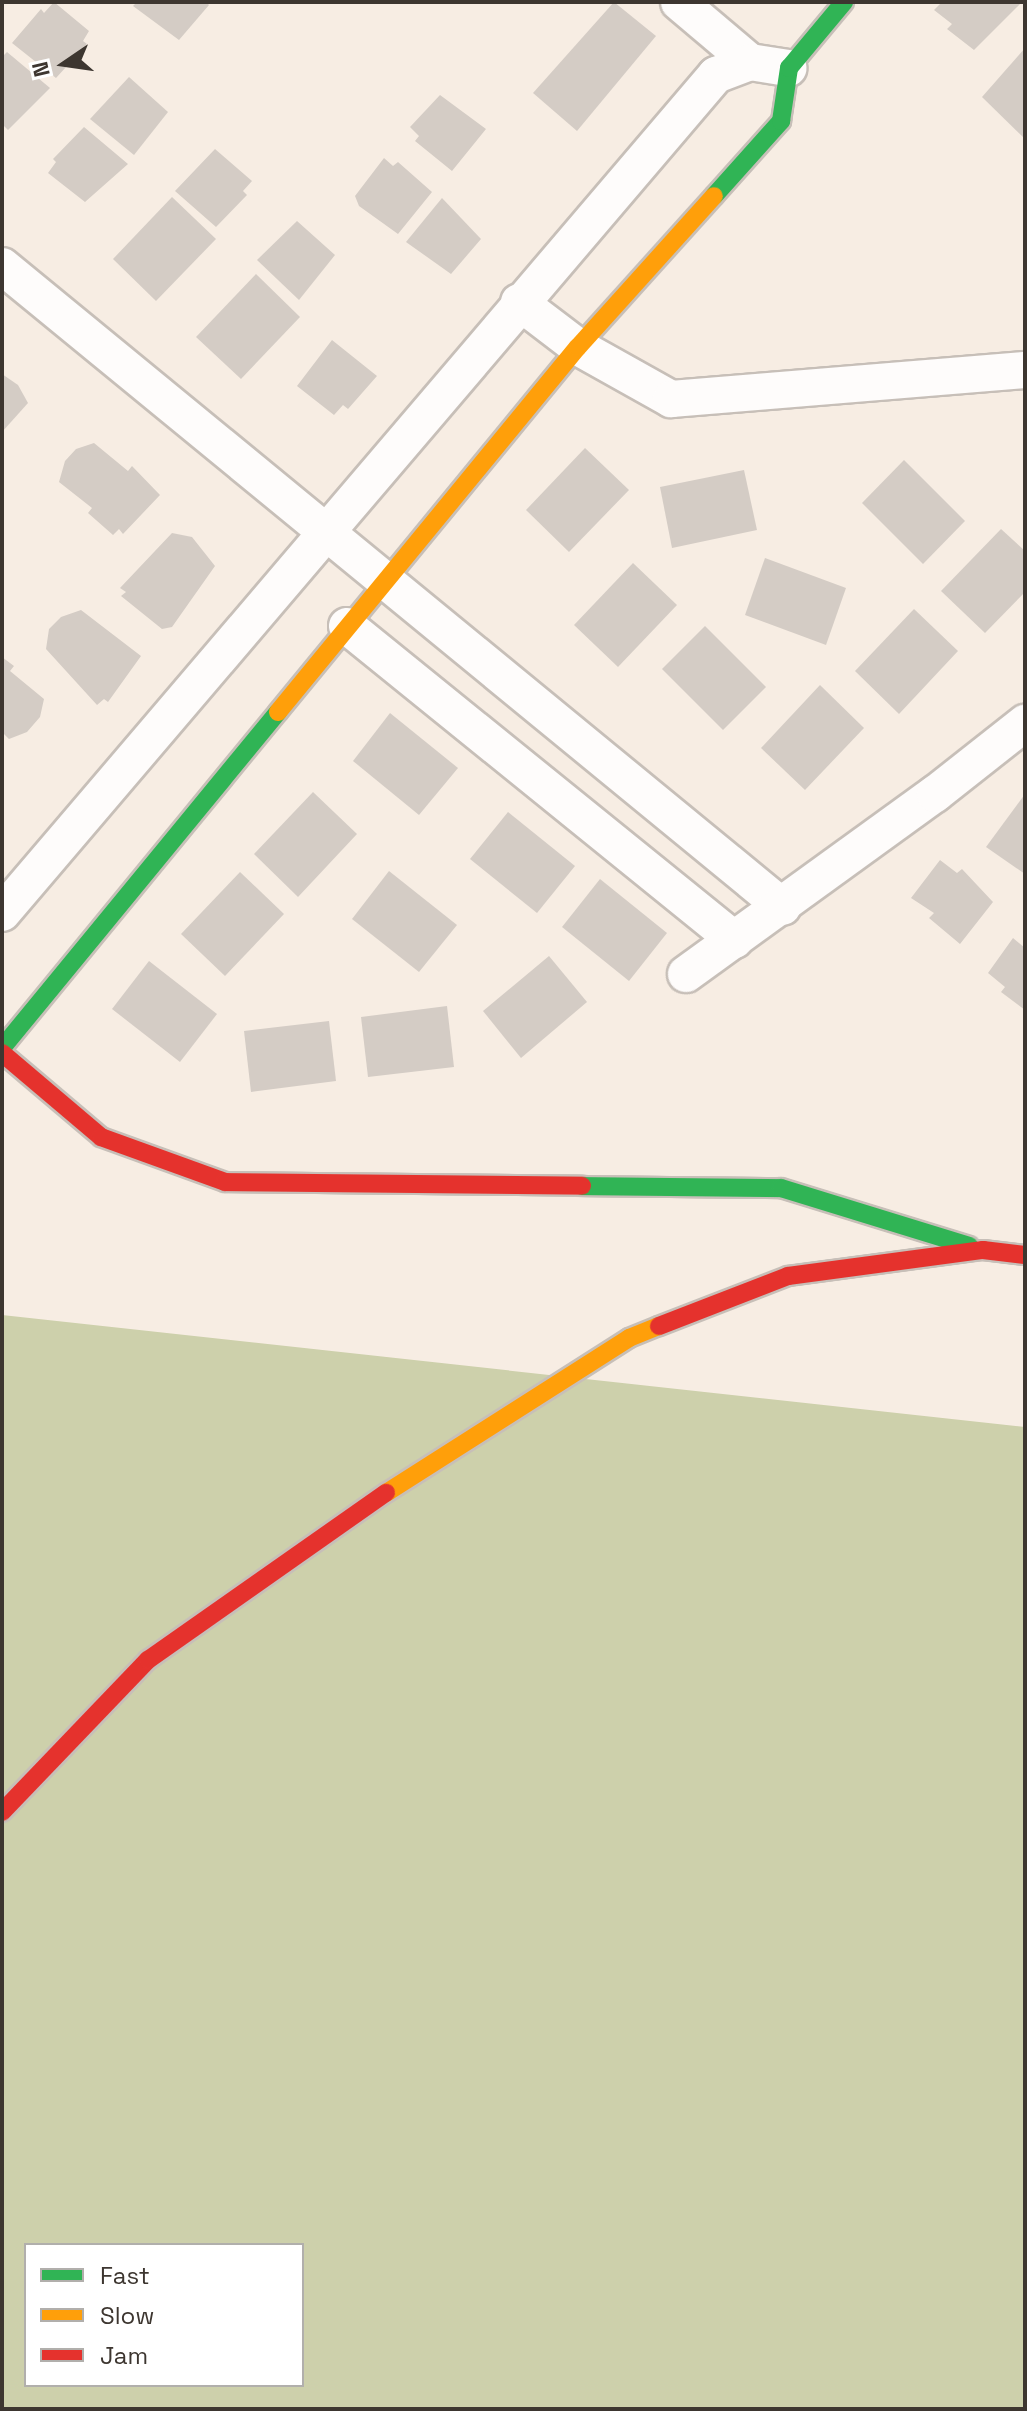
<!DOCTYPE html>
<style>
body{margin:0}
#map{position:relative;width:1027px;height:2411px;overflow:hidden;background:#f7ede3;font-family:"Space Grotesk",sans-serif}
div>[style]{position:absolute}
.forest>*{inset:0;background:#cdd0ab}
.building>*{inset:0;background:#d4ccc5}
.roads{filter:drop-shadow(2px 0 #c7bfb8) drop-shadow(-2px 0 #c7bfb8) drop-shadow(0 2px #c7bfb8) drop-shadow(0 -2px #c7bfb8)}
.street>*{height:36px;margin:-18px;padding:0 18px;transform-origin:18px;border-radius:18px;background:#fefcfb}
.fast>*{height:18px;margin:-9px;padding:0 9px;transform-origin:9px;border-radius:9px;background:#30b455}
.slow>*{height:18px;margin:-9px;padding:0 9px;transform-origin:9px;border-radius:9px;background:#ff9f0a}
.jam>*{height:18px;margin:-9px;padding:0 9px;transform-origin:9px;border-radius:9px;background:#e5322d}
span{translate:-50% -50%;white-space:nowrap;text-align:center;line-height:1.15;-webkit-text-stroke:6px #fff;paint-order:stroke}
.frame{position:absolute;inset:0;border:4px solid #3d3630;pointer-events:none}
.legend{position:absolute;left:24px;top:2243px;width:280px;height:144px;box-sizing:border-box;background:#fff;border:2px solid #b1afac;margin:0;padding:10px 14px;list-style:none;font-size:24px;color:#3d3630}
.legend li{display:flex;align-items:center;gap:16px;height:40px}
.legend b{width:40px;border:2px solid #b1afac}
.north{position:absolute;left:24px;top:24px;width:80px;height:80px;-webkit-text-stroke:6px #fff;paint-order:stroke;rotate:257deg;font-size:22px;font-weight:700;line-height:32px;text-align:center;color:#3d3630}
.north::after{content:'';display:block;margin:auto;width:28px;height:36px;background:#3d3630;clip-path:polygon(50% 0,100% 100%,50% 72%,0 100%)}
</style>
<div id="map">
<div class="forest">
<i style="clip-path:polygon(evenodd,2px 1315px,1025px 1427px,1025px 2409px,2px 2409px,2px 1315px,26px 2245px,302px 2245px,302px 2385px,26px 2385px,26px 2245px)"></i>
</div>
<div class="building">
<i style="clip-path:polygon(54px 2px,89px 31px,83px 41px,87px 44px,56px 78px,12px 43px,41px 9px,44px 13px)"></i>
<i style="clip-path:polygon(137px 2px,206px 2px,209px 5px,179px 40px,133px 6px)"></i>
<i style="clip-path:polygon(614px 2px,656px 36px,577px 131px,533px 93px)"></i>
<i style="clip-path:polygon(942px 2px,1022px 2px,974px 50px,947px 29px,952px 24px,934px 10px)"></i>
<i style="clip-path:polygon(1025px 48px,1025px 139px,982px 97px)"></i>
<i style="clip-path:polygon(7px 52px,50px 88px,8px 130px,2px 124px,2px 57px)"></i>
<i style="clip-path:polygon(129px 77px,168px 112px,134px 155px,90px 119px)"></i>
<i style="clip-path:polygon(440px 95px,486px 129px,452px 171px,415px 141px,419px 136px,410px 127px)"></i>
<i style="clip-path:polygon(84px 127px,128px 164px,85px 202px,48px 173px,56px 162px,53px 159px)"></i>
<i style="clip-path:polygon(215px 149px,252px 181px,243px 191px,247px 195px,216px 227px,175px 191px)"></i>
<i style="clip-path:polygon(384px 158px,393px 166px,398px 162px,432px 192px,398px 234px,359px 206px,355px 196px)"></i>
<i style="clip-path:polygon(172px 197px,216px 239px,156px 301px,113px 259px)"></i>
<i style="clip-path:polygon(442px 198px,481px 239px,451px 274px,406px 242px)"></i>
<i style="clip-path:polygon(297px 221px,335px 255px,299px 300px,257px 260px)"></i>
<i style="clip-path:polygon(256px 274px,300px 317px,241px 379px,196px 337px)"></i>
<i style="clip-path:polygon(332px 340px,377px 376px,348px 409px,343px 405px,334px 415px,297px 386px)"></i>
<i style="clip-path:polygon(2px 374px,18px 385px,28px 403px,2px 432px)"></i>
<i style="clip-path:polygon(94px 443px,128px 471px,132px 466px,160px 495px,123px 534px,119px 529px,113px 535px,88px 513px,92px 508px,59px 482px,65px 461px,76px 449px)"></i>
<i style="clip-path:polygon(585px 448px,629px 490px,569px 552px,526px 510px)"></i>
<i style="clip-path:polygon(904px 460px,965px 521px,923px 564px,862px 503px)"></i>
<i style="clip-path:polygon(744px 470px,757px 530px,672px 548px,660px 487px)"></i>
<i style="clip-path:polygon(1001px 529px,1025px 551px,1025px 592px,985px 633px,941px 591px)"></i>
<i style="clip-path:polygon(172px 533px,192px 537px,215px 566px,172px 627px,162px 629px,121px 596px,126px 592px,120px 588px)"></i>
<i style="clip-path:polygon(765px 558px,846px 588px,826px 645px,745px 615px)"></i>
<i style="clip-path:polygon(633px 563px,677px 605px,618px 667px,574px 625px)"></i>
<i style="clip-path:polygon(914px 609px,958px 651px,899px 714px,855px 671px)"></i>
<i style="clip-path:polygon(81px 610px,141px 656px,108px 702px,104px 699px,97px 705px,46px 649px,49px 629px,61px 617px)"></i>
<i style="clip-path:polygon(705px 626px,766px 687px,723px 730px,662px 669px)"></i>
<i style="clip-path:polygon(2px 657px,14px 666px,10px 671px,44px 699px,40px 717px,27px 732px,9px 739px,2px 732px)"></i>
<i style="clip-path:polygon(820px 685px,864px 728px,805px 790px,761px 748px)"></i>
<i style="clip-path:polygon(390px 713px,458px 768px,419px 815px,353px 761px)"></i>
<i style="clip-path:polygon(313px 792px,357px 834px,298px 897px,254px 854px)"></i>
<i style="clip-path:polygon(1025px 794px,1025px 874px,986px 847px)"></i>
<i style="clip-path:polygon(508px 812px,575px 866px,537px 913px,470px 859px)"></i>
<i style="clip-path:polygon(940px 860px,957px 873px,962px 869px,993px 902px,960px 944px,929px 918px,934px 913px,911px 898px)"></i>
<i style="clip-path:polygon(389px 871px,457px 925px,419px 972px,352px 919px)"></i>
<i style="clip-path:polygon(240px 872px,284px 914px,225px 976px,181px 934px)"></i>
<i style="clip-path:polygon(600px 879px,667px 933px,629px 981px,562px 927px)"></i>
<i style="clip-path:polygon(1013px 938px,1025px 948px,1025px 1010px,1001px 992px,1005px 987px,988px 973px)"></i>
<i style="clip-path:polygon(549px 956px,587px 1002px,521px 1058px,483px 1011px)"></i>
<i style="clip-path:polygon(149px 961px,217px 1014px,180px 1062px,112px 1009px)"></i>
<i style="clip-path:polygon(447px 1006px,454px 1067px,368px 1077px,361px 1017px)"></i>
<i style="clip-path:polygon(329px 1021px,336px 1081px,251px 1092px,244px 1031px)"></i>
</div>
<div class="roads">
<div class="street">
<i style="left:679px;top:2px;width:93px;rotate:40.2deg"></i>
<i style="left:2px;top:266px;width:1010px;rotate:39.38deg"></i>
<i style="left:519px;top:302px;width:74px;rotate:37.3deg"></i>
<i style="left:578px;top:347px;width:107px;rotate:29.2deg"></i>
<i style="left:671px;top:399px;width:355px;rotate:-4.7deg"></i>
<i style="left:347px;top:626px;width:499px;rotate:39deg"></i>
<i style="left:2px;top:913px;width:1101px;rotate:-49.57deg"></i>
<i style="left:716px;top:75px;width:36px;rotate:-21deg"></i>
<i style="left:750px;top:62px;width:39px;rotate:9deg"></i>
<i style="left:686px;top:974px;width:307px;rotate:-35.9deg"></i>
<i style="left:935px;top:794px;width:115px;rotate:-38.3deg"></i>
</div>
<div class="fast">
<i style="left:714px;top:196px;width:101px;rotate:-48.2deg"></i>
<i style="left:781px;top:121px;width:54px;rotate:-81.4deg"></i>
<i style="left:789px;top:68px;width:86px;rotate:-50.2deg"></i>
<i style="left:2px;top:1048px;width:435px;rotate:-50.6deg"></i>
<i style="left:582px;top:1186px;width:199px;rotate:0.6deg"></i>
<i style="left:781px;top:1188px;width:197px;rotate:17.1deg"></i>
</div>
<div class="slow">
<i style="left:278px;top:712px;width:472px;rotate:-50.6deg"></i>
<i style="left:578px;top:347px;width:203px;rotate:-48deg"></i>
<i style="left:386px;top:1493px;width:288px;rotate:-32.5deg"></i>
<i style="left:629px;top:1338px;width:32px;rotate:-22deg"></i>
</div>
<div class="jam">
<i style="left:2px;top:1053px;width:130px;rotate:40.3deg"></i>
<i style="left:101px;top:1137px;width:132px;rotate:19.9deg"></i>
<i style="left:225px;top:1182px;width:357px;rotate:0.6deg"></i>
<i style="left:659px;top:1326px;width:138px;rotate:-21.2deg"></i>
<i style="left:788px;top:1276px;width:197px;rotate:-7.6deg"></i>
<i style="left:983px;top:1250px;width:42px;rotate:6.8deg"></i>
<i style="left:2px;top:1812px;width:211px;rotate:-46.2deg"></i>
<i style="left:148px;top:1660px;width:291px;rotate:-35.1deg"></i>
</div>
</div>
<div class="frame"></div>
<ul class="legend">
<li><b style="height:10px;background:#30b455"></b>Fast</li>
<li><b style="height:10px;background:#ff9f0a"></b>Slow</li>
<li><b style="height:10px;background:#e5322d"></b>Jam</li>
</ul>
<div class="north">N</div>
</div>
